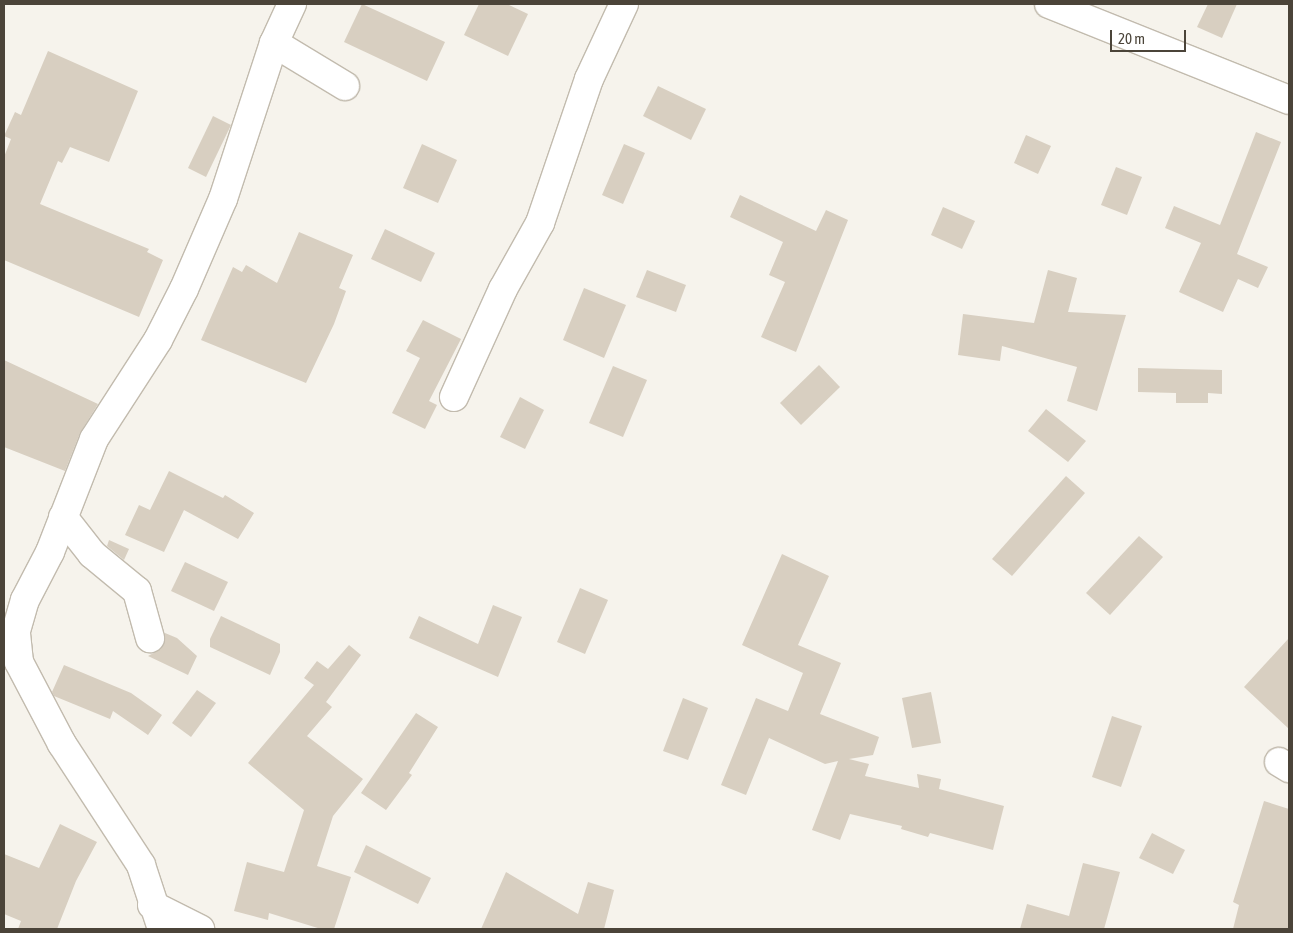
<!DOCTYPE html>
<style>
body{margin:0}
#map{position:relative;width:1293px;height:933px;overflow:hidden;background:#f6f3ec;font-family:"Asap Condensed",sans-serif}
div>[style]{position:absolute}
.building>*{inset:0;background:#d8cfc1}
.roads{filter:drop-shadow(1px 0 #c2bbae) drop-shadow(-1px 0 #c2bbae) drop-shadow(0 1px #c2bbae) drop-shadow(0 -1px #c2bbae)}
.minor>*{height:28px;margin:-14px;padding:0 14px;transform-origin:14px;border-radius:14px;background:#fff}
span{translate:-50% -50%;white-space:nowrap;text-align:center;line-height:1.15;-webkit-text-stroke:4px #fff;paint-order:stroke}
.frame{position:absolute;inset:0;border:5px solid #4b4439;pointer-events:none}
.scale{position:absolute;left:1110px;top:30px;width:76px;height:22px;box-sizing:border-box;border:2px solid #4b4439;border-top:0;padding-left:6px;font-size:15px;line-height:18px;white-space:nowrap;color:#4b4439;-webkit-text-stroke:4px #fff;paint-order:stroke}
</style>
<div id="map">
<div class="building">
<i style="clip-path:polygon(362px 4px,445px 42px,427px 81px,344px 42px)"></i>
<i style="clip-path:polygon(479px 4px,507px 4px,528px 14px,508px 56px,464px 35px)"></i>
<i style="clip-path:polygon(1208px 4px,1237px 4px,1222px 38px,1197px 27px)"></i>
<i style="clip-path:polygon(48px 51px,138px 91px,109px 162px,70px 147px,62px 163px,58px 161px,40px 204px,149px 249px,147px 252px,163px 260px,139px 317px,4px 260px,4px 157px,11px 139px,4px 136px,15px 112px,21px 115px)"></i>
<i style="clip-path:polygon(658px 86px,706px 109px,691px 140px,643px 116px)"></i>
<i style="clip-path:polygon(213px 116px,231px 125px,206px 177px,188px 168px)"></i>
<i style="clip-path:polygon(1256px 132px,1281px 142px,1237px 254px,1268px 267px,1258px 288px,1238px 279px,1223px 312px,1179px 292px,1201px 243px,1165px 228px,1174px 206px,1220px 225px)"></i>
<i style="clip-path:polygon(1026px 135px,1051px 146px,1038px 174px,1014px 163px)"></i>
<i style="clip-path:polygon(422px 144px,457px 160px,438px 203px,403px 188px)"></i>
<i style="clip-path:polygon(624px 144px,645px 153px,623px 204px,602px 195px)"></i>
<i style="clip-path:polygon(1116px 167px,1142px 177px,1127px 215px,1101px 205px)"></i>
<i style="clip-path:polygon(740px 195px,816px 231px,826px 210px,848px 220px,796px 352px,761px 337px,785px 282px,769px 275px,783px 242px,730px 217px)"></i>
<i style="clip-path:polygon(943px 207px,975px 221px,962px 249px,931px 235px)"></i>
<i style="clip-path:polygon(385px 229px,435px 253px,421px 282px,371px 259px)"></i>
<i style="clip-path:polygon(299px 232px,353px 255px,339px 288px,346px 291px,334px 324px,306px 383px,201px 340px,233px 267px,242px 272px,246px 265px,277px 283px)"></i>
<i style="clip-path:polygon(647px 270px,686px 285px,676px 312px,636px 297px)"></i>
<i style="clip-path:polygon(1048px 270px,1077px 278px,1068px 312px,1126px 315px,1097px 411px,1067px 401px,1077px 367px,1002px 346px,1000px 361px,958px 355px,963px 314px,1034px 323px)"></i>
<i style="clip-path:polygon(584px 288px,626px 305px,604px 358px,563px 340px)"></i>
<i style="clip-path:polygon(423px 320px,461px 339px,429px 401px,437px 405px,425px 429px,392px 413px,420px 358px,406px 351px)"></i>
<i style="clip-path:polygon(4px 360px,98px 404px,80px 433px,65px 471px,4px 447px)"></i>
<i style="clip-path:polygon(819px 365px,840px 387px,801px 425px,780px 403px)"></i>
<i style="clip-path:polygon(613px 366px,647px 380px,623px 437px,589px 423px)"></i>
<i style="clip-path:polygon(1138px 368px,1222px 370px,1222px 394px,1208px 393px,1208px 403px,1176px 403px,1176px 393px,1138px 392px)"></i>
<i style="clip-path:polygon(520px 397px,544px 410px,525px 449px,500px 437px)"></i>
<i style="clip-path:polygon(1046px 409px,1086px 441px,1068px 462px,1028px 431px)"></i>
<i style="clip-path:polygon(169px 471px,223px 498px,225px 495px,254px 513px,238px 539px,184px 510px,164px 552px,125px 535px,139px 505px,150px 510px)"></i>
<i style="clip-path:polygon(1066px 476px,1085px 493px,1012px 576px,992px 559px)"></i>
<i style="clip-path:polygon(1139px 536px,1163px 557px,1110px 615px,1086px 593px)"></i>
<i style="clip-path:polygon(109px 540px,129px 549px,124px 560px,107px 546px)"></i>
<i style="clip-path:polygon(782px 554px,829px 576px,798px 645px,841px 663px,820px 714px,879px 737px,873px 755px,849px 759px,869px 764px,865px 776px,919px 788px,917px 774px,941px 779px,939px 789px,1004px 806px,993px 850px,930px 833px,928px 837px,901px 829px,902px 826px,850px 814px,840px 840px,812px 830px,838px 761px,825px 764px,769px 738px,746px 795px,721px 785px,756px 698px,788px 711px,803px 673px,742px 645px)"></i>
<i style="clip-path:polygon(185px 562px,228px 582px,214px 611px,171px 591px)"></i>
<i style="clip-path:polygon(580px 588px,608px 600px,585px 654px,557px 642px)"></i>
<i style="clip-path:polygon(493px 605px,522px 617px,498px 677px,409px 638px,419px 616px,478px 644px)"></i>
<i style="clip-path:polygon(221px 616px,280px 644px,280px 652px,270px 675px,210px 647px,210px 639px)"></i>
<i style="clip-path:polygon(165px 633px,177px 638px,197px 656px,188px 675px,148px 656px,161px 649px)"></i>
<i style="clip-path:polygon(1289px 638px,1289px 729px,1244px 687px)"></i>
<i style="clip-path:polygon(349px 645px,361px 655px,326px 702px,332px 707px,307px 736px,363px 779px,333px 816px,317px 866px,351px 877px,334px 929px,321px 929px,269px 913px,268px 920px,234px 911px,247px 862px,284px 872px,304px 810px,248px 763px,314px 685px,304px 678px,317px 661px,328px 669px)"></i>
<i style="clip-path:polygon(64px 665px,131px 693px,162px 715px,148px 735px,113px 711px,110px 719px,54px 696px,52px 692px)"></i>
<i style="clip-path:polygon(197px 690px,216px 703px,191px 737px,172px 723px)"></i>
<i style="clip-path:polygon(931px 692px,941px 743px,912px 748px,902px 698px)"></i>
<i style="clip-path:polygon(683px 698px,708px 708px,688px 760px,663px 751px)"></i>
<i style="clip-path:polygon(416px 713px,438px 727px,409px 773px,412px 775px,386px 810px,361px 793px)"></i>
<i style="clip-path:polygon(1112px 716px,1142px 726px,1121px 787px,1092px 777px)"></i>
<i style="clip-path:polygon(1264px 801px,1289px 809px,1289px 929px,1233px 929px,1239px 905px,1233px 902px)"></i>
<i style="clip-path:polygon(60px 824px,97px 842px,76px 881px,57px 929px,18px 929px,21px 921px,4px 914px,4px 854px,39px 868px)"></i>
<i style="clip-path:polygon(1152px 833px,1185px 850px,1173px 874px,1139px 858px)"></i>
<i style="clip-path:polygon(366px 845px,431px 878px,418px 904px,354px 872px)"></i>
<i style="clip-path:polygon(1083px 863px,1120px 872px,1104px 929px,1020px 929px,1027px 904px,1069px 916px)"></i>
<i style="clip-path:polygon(506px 872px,578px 914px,588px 882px,614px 890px,604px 929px,481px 929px)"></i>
</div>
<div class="roads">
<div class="minor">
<i style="left:1049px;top:4px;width:258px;rotate:21.8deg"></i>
<i style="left:274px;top:43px;width:83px;rotate:31.2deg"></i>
<i style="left:454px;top:397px;width:119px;rotate:-65.6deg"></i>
<i style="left:503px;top:289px;width:76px;rotate:-60.7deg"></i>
<i style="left:540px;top:223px;width:152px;rotate:-71.2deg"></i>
<i style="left:589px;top:79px;width:83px;rotate:-65deg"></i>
<i style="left:63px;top:517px;width:47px;rotate:51.9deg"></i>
<i style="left:92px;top:554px;width:58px;rotate:39.4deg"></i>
<i style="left:137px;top:591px;width:49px;rotate:74.5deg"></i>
<i style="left:1279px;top:762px;width:12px;rotate:31deg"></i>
<i style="left:152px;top:905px;width:54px;rotate:26.6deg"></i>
<i style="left:162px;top:929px;width:67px;rotate:-108.2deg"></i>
<i style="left:141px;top:865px;width:145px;rotate:-123.1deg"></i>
<i style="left:62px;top:744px;width:93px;rotate:-117.7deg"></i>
<i style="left:19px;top:662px;width:31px;rotate:-96deg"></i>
<i style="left:16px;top:631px;width:32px;rotate:-74deg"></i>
<i style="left:25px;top:600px;width:54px;rotate:-62.5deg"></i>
<i style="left:50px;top:552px;width:121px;rotate:-68.7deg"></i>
<i style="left:94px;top:439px;width:118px;rotate:-57.1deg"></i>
<i style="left:158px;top:340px;width:57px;rotate:-63deg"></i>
<i style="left:184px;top:289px;width:98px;rotate:-66.6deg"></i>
<i style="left:223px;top:199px;width:164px;rotate:-71.9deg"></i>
<i style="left:274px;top:43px;width:43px;rotate:-65.2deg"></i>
</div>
</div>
<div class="frame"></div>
<div class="scale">20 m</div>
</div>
